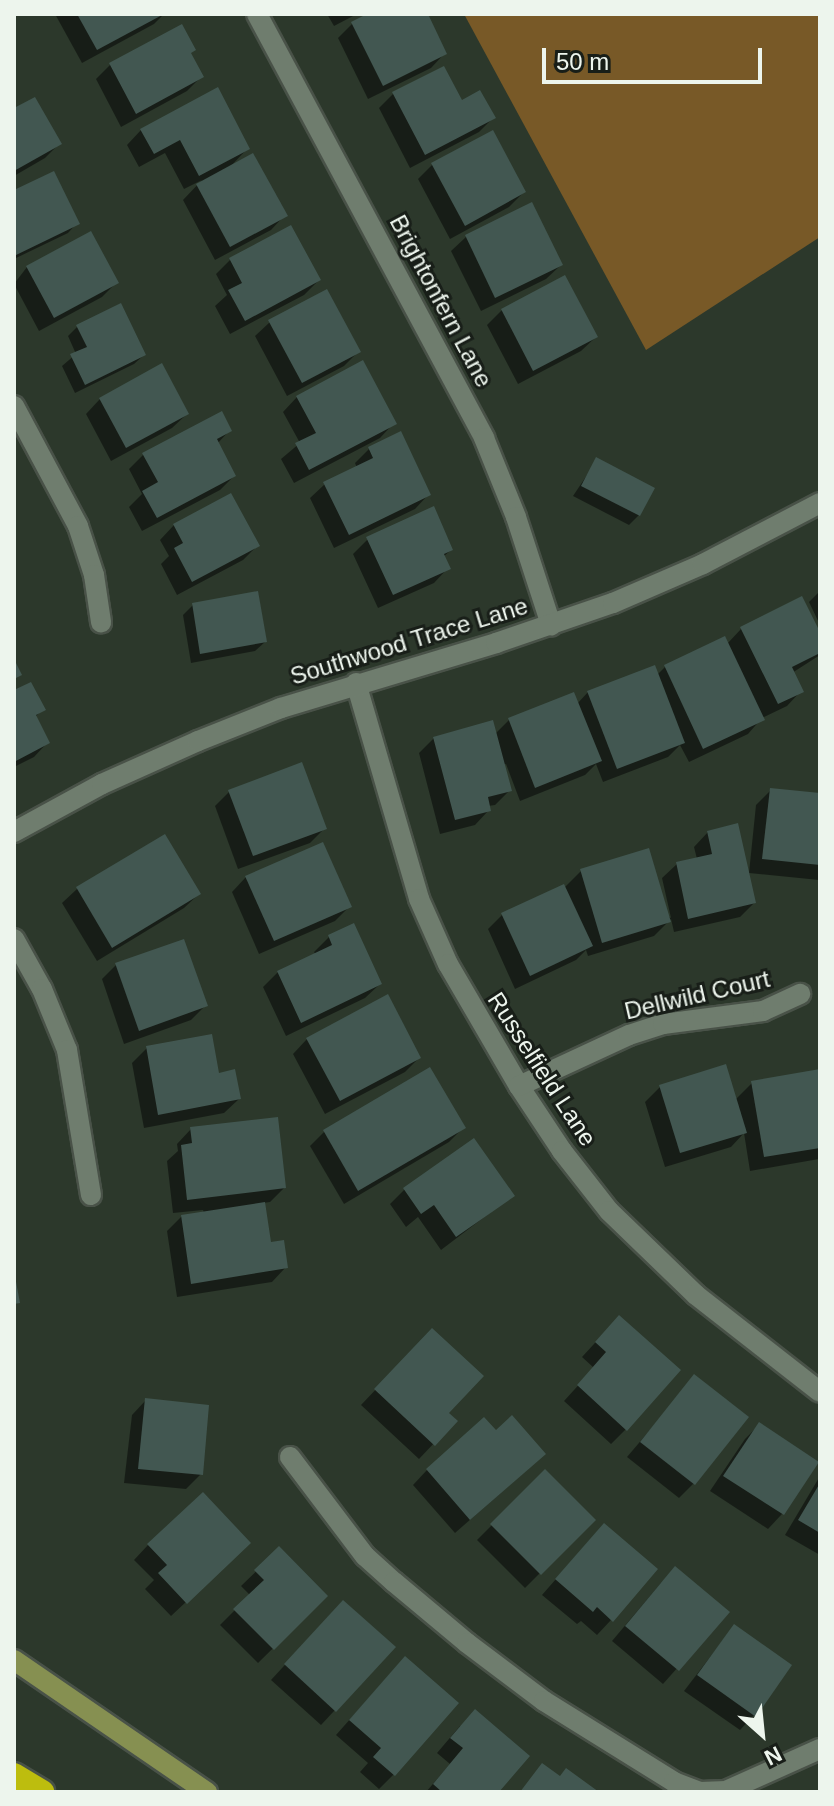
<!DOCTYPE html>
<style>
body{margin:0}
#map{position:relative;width:834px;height:1806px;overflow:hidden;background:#2c382b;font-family:Helvetica,sans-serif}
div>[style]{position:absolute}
.green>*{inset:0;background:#785927}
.shadow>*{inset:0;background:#0007}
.building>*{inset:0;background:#425751}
.roads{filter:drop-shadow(2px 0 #495248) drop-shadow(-2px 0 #495248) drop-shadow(0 2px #495248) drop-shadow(0 -2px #495248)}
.street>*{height:20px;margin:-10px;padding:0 10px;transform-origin:10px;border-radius:10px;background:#6f7d6e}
.secondary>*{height:20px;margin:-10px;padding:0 10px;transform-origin:10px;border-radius:10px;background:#869051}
.highway>*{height:24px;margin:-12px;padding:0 12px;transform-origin:12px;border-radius:12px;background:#bdbd0e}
span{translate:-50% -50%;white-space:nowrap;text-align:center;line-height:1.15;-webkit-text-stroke:6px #181e18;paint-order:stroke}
.street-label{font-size:24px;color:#edf5ed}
.frame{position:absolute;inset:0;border:16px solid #edf5ed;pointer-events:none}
.north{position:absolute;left:722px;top:1694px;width:80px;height:80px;-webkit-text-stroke:6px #181e18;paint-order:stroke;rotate:153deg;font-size:22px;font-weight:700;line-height:32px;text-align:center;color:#edf5ed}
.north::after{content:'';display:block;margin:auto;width:28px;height:36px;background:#edf5ed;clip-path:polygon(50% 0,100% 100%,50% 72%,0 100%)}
.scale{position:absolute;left:542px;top:48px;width:220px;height:36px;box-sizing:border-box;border:4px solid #edf5ed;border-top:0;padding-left:10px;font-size:24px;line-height:28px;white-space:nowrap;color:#edf5ed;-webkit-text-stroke:6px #181e18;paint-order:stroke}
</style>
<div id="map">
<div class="green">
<i style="clip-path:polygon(464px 14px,820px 14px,820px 237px,646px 350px)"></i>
</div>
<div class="shadow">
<i style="clip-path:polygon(55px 14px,164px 14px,154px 24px,82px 63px)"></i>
<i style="clip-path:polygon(327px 14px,357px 14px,334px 26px)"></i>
<i style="clip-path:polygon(372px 14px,426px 14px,445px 53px,431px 68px,368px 99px,338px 38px,352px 24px)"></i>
<i style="clip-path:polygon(190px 54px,202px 76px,187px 91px,121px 127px,96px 79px,110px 65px)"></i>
<i style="clip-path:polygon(393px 94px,493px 118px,479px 132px,410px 168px,379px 108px)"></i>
<i style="clip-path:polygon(14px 111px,59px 144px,45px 158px,14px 176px)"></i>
<i style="clip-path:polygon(141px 130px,248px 148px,230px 167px,285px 215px,271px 230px,215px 260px,183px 200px,202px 180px,184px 189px,165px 153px,139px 167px,127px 145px)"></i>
<i style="clip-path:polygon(492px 133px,524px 192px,509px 207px,450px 239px,418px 179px,432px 165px)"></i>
<i style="clip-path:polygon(14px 192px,77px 223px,68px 233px,14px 259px)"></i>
<i style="clip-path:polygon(532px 205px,561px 265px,546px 279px,481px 311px,451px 251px,466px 237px)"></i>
<i style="clip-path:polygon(230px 260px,319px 280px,304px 295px,230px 334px,215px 306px,227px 295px,216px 274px)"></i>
<i style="clip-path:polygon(27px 267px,116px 283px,102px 297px,39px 331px,14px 284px)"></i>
<i style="clip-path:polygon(502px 310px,596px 337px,581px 351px,518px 384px,487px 325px)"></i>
<i style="clip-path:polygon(270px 322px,358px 352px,344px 366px,287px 396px,255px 336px)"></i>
<i style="clip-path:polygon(77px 327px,144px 355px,134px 364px,75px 393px,62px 366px,76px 354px,68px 336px)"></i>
<i style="clip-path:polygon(297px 397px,394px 423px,380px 438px,294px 483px,281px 459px,300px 443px,283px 412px)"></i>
<i style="clip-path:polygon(100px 399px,187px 414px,172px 428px,111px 461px,86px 414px)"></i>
<i style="clip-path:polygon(230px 430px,217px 444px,234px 476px,220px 490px,142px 531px,129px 507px,142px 494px,129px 469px,143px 455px)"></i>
<i style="clip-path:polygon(369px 449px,429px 494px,415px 509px,334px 548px,310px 498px,325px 484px,357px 468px,355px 463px)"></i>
<i style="clip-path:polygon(597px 460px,639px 515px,629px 525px,573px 496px)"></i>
<i style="clip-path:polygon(174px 525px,257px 546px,243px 560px,177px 595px,161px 564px,169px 556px,160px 540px)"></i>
<i style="clip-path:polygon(368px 539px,451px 550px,443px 557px,448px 568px,434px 583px,378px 608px,353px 554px)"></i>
<i style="clip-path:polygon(820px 591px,820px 625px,809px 602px)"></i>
<i style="clip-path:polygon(193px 605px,265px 642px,255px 651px,191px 663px,183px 615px)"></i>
<i style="clip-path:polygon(741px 629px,820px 636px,820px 655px,792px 673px,801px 691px,787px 706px,762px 718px,748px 734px,689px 762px,680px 745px,668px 757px,603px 782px,596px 764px,585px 775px,520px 801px,506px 764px,503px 765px,510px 790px,495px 805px,488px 806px,489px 810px,475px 825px,440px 834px,419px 753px,434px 738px,495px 734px,509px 720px,573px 695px,577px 704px,588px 692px,657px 675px,665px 667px,724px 638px,727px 644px)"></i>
<i style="clip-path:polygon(14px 693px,43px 709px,35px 717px,48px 742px,34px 757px,14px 767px)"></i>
<i style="clip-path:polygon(771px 790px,820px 795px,819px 880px,749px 873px,756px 805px)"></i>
<i style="clip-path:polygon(230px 791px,324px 829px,310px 843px,238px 869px,215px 806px)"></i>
<i style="clip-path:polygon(708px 832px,754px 903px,740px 917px,674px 932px,671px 919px,654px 936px,588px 956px,586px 950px,576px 960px,515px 989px,488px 929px,502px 915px,564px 888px,581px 871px,671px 918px,662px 878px,677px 864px,697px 859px,694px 847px)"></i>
<i style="clip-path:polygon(164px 836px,199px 894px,184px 908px,97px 961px,62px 903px,77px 889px)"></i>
<i style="clip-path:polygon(246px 877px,349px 907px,335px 921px,259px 954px,232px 892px)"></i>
<i style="clip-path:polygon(353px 926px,380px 984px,365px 998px,286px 1036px,263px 987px,278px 972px,316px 955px,314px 952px,329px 937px)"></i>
<i style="clip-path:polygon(116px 965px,205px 1006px,191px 1020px,124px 1044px,102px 979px)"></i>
<i style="clip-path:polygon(307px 1039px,419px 1058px,405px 1072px,325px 1114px,293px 1054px)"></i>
<i style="clip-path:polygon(147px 1048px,218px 1075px,239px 1099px,224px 1113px,144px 1128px,132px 1063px)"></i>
<i style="clip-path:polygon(820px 1071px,819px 1159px,750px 1171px,744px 1133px,731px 1147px,665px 1167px,645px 1102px,660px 1087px,735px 1100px,752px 1083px)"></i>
<i style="clip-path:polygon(463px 1128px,449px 1142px,344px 1204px,310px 1146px,324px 1132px)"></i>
<i style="clip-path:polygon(191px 1129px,284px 1188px,270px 1202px,263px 1203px,270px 1245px,286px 1267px,272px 1282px,177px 1297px,167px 1231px,181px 1217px,204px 1213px,203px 1210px,173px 1213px,167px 1161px,178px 1151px,177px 1144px)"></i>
<i style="clip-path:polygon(404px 1190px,512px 1196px,441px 1250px,418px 1217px,406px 1227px,390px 1204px)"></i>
<i style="clip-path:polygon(605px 1332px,626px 1429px,611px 1444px,564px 1401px,594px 1368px,582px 1357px)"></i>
<i style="clip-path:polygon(418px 1345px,446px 1413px,455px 1421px,419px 1459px,361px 1405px)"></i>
<i style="clip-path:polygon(695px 1377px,694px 1483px,679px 1498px,627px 1457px)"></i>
<i style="clip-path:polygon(146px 1400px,201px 1474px,186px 1489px,124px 1483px,132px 1415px)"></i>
<i style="clip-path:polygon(759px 1425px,816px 1462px,782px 1514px,768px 1529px,710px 1491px,745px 1439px)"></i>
<i style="clip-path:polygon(529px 1468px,455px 1533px,413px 1485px,427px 1470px)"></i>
<i style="clip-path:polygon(545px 1472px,593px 1520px,525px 1588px,477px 1540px)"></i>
<i style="clip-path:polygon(820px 1476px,820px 1555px,785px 1535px)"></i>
<i style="clip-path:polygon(590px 1540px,611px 1620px,597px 1635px,581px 1621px,577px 1624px,542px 1595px)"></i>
<i style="clip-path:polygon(148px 1545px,234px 1557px,171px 1616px,145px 1589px,154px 1580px,134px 1560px)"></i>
<i style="clip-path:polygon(279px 1549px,326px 1596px,258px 1663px,220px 1625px,250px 1595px,241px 1586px)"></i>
<i style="clip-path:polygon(661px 1583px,727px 1612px,663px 1684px,612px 1641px)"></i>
<i style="clip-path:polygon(329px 1617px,335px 1710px,321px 1725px,271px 1680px)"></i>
<i style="clip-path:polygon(734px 1626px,754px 1715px,740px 1730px,684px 1691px)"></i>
<i style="clip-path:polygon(391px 1673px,394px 1774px,379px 1789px,360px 1772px,368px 1763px,336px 1735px)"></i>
<i style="clip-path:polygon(460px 1726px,496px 1792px,426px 1792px,450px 1764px,437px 1753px)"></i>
</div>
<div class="building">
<i style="clip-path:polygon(77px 14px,164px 14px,97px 50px)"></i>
<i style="clip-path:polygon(367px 14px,428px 14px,447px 54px,383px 86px,351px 22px)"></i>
<i style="clip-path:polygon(182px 24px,196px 50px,191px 53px,204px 77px,136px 114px,109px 63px)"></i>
<i style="clip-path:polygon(444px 66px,462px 100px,480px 90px,496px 118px,425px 155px,392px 92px)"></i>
<i style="clip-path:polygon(218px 87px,250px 149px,199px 176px,180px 140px,154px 154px,140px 129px)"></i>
<i style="clip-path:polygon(35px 97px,62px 144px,14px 171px,14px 108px)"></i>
<i style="clip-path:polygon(493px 130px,526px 192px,465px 226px,431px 163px)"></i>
<i style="clip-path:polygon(253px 153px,288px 216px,230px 247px,196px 184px)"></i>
<i style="clip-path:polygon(54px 171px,80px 224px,14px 256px,14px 190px)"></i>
<i style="clip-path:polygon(532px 202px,563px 265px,495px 298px,465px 235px)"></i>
<i style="clip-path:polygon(291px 225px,321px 280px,245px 321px,228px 290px,242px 283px,229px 258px)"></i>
<i style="clip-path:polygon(91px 231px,119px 283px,54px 318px,26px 266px)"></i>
<i style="clip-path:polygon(565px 275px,598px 337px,533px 371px,501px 309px)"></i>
<i style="clip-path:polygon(327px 289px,361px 352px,302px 383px,268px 320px)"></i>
<i style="clip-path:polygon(121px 303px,146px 355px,85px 385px,70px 354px,87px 347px,76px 325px)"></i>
<i style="clip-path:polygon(363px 360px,397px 424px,309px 470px,295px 443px,316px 433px,296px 396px)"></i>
<i style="clip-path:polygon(162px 363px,189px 414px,126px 448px,99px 398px)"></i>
<i style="clip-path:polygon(222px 411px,232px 431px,217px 439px,236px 476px,157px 518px,142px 491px,158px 482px,142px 453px)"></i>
<i style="clip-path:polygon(401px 431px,431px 495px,349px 535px,323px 482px,373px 458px,368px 447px)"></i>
<i style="clip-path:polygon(596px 457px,655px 488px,640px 516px,581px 486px)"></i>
<i style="clip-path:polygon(231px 493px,260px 546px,192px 582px,174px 548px,183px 543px,173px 524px)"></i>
<i style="clip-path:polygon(434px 506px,453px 550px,444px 554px,451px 569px,393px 595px,366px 537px)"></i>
<i style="clip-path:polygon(258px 591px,267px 642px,200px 654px,192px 603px)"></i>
<i style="clip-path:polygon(802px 596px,820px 632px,820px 653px,792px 667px,804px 692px,778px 704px,740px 627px)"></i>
<i style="clip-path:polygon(725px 636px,765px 720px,703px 749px,664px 665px)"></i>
<i style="clip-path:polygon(14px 659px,22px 675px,14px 679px)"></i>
<i style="clip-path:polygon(655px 665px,685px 743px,617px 769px,587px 691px)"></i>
<i style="clip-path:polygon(31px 682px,46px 710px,36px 715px,50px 743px,14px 762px,14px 690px)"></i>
<i style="clip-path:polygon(574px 692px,602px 761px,535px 788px,508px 718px)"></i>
<i style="clip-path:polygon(493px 720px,512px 791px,488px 797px,491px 811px,455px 820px,433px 737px)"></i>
<i style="clip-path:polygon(302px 762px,327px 829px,253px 856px,228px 790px)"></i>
<i style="clip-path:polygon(770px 788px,820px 793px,820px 865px,762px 859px)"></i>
<i style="clip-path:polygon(738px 823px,756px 903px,688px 919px,676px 862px,712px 854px,707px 831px)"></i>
<i style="clip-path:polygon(165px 834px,201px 894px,112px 948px,76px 887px)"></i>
<i style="clip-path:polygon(323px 842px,352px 907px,274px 941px,245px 876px)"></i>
<i style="clip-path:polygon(649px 848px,671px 922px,602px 943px,580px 869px)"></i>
<i style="clip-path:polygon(564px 884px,593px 946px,530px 976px,501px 913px)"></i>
<i style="clip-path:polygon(354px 923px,382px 984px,301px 1023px,277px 971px,332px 945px,328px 935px)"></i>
<i style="clip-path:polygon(184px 939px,208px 1006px,139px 1031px,115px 963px)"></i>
<i style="clip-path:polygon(388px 994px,421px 1058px,340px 1101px,306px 1038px)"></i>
<i style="clip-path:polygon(212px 1034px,219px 1073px,235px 1069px,241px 1099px,158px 1115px,146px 1046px)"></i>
<i style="clip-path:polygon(726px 1064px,747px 1133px,680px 1153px,659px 1085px)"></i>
<i style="clip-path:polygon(430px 1067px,466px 1128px,358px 1191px,323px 1130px)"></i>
<i style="clip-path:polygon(820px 1069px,820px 1148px,764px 1157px,751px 1081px)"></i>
<i style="clip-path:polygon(278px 1117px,286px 1188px,187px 1200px,181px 1145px,192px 1143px,190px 1127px)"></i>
<i style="clip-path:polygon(474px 1138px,515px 1196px,456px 1237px,434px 1205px,421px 1214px,403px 1188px)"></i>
<i style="clip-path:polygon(265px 1202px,271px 1242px,284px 1240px,288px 1268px,191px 1284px,181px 1215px)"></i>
<i style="clip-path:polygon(14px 1271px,20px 1303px,14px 1304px)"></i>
<i style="clip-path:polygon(619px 1315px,681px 1370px,627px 1431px,577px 1385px,606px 1352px,595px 1342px)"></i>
<i style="clip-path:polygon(432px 1328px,484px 1376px,449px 1413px,458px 1421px,435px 1446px,374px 1389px)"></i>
<i style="clip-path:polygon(694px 1374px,749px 1417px,695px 1485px,640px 1442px)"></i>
<i style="clip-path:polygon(145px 1398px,209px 1405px,203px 1475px,138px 1469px)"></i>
<i style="clip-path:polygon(512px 1415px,546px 1454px,470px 1520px,426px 1469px,484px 1417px,496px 1430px)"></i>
<i style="clip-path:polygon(759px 1422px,819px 1462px,784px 1515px,723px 1476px)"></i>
<i style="clip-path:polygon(545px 1469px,596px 1520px,541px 1575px,490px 1524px)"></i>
<i style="clip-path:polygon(820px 1483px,820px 1533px,798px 1520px)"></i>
<i style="clip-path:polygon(203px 1492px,251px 1543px,187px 1604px,158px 1573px,167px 1565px,147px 1544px)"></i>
<i style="clip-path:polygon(604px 1523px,658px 1569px,613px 1622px,597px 1607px,593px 1612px,555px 1579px)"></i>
<i style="clip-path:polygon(279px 1546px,328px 1596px,274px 1650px,233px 1609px,264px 1580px,254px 1570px)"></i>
<i style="clip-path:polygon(675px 1566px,730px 1612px,679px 1671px,625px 1626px)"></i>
<i style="clip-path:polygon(343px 1600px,396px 1647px,336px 1712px,284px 1664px)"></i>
<i style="clip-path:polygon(734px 1624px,792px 1665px,756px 1717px,697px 1675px)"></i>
<i style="clip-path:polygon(405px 1656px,459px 1703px,395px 1776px,373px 1757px,381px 1748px,349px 1720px)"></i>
<i style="clip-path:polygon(475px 1709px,530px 1756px,499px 1792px,442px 1792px,433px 1784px,463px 1748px,450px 1738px)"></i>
<i style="clip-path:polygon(542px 1763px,560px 1776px,566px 1768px,599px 1792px,520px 1792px)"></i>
</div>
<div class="roads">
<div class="street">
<i style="left:257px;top:14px;width:481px;rotate:61.8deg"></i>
<i style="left:484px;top:438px;width:85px;rotate:67.9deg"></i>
<i style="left:516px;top:517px;width:114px;rotate:72deg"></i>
<i style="left:14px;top:406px;width:136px;rotate:61.9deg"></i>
<i style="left:78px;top:526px;width:52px;rotate:71.9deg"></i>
<i style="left:94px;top:575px;width:48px;rotate:81.5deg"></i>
<i style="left:356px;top:683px;width:225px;rotate:73.7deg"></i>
<i style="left:419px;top:899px;width:71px;rotate:66deg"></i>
<i style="left:448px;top:964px;width:141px;rotate:59.8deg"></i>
<i style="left:519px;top:1086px;width:78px;rotate:56.5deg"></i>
<i style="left:562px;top:1151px;width:76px;rotate:51.9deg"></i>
<i style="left:609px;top:1211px;width:121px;rotate:44deg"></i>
<i style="left:696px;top:1295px;width:157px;rotate:38deg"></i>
<i style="left:14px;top:832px;width:100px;rotate:-28.6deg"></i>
<i style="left:102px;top:784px;width:105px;rotate:-24.1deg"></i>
<i style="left:198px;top:741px;width:89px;rotate:-21.7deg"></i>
<i style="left:281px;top:708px;width:225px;rotate:-16.8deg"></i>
<i style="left:496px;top:643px;width:124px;rotate:-18.9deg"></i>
<i style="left:613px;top:603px;width:98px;rotate:-23.4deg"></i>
<i style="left:703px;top:564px;width:132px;rotate:-27.5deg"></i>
<i style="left:14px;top:939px;width:57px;rotate:60.8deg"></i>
<i style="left:42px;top:989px;width:66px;rotate:67.7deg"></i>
<i style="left:67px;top:1050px;width:147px;rotate:80.6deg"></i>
<i style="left:519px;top:1086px;width:121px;rotate:-24.9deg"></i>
<i style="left:629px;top:1035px;width:36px;rotate:-18deg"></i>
<i style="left:663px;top:1024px;width:101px;rotate:-7.4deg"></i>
<i style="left:763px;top:1011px;width:41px;rotate:-24.7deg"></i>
<i style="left:290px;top:1457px;width:124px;rotate:52.9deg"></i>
<i style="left:365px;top:1556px;width:39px;rotate:42deg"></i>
<i style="left:394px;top:1582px;width:95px;rotate:39.9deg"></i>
<i style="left:467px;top:1643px;width:96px;rotate:37deg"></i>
<i style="left:544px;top:1701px;width:153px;rotate:31.9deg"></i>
<i style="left:674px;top:1782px;width:28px;rotate:21deg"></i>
<i style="left:700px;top:1792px;width:26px;rotate:-2deg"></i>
<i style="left:726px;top:1791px;width:103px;rotate:-24.1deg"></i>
</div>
<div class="secondary">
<i style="left:14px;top:1660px;width:234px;rotate:34.4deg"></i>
</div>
<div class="highway">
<i style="left:14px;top:1775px;width:33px;rotate:31deg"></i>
</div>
</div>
<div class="street-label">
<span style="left:441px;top:301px;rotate:62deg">Brightonfern Lane</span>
<span style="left:409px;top:641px;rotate:-17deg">Southwood Trace Lane</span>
<span style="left:697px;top:995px;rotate:-13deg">Dellwild Court</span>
<span style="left:542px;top:1069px;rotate:57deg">Russelfield Lane</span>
</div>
<div class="frame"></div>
<div class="north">N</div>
<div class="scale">50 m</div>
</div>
